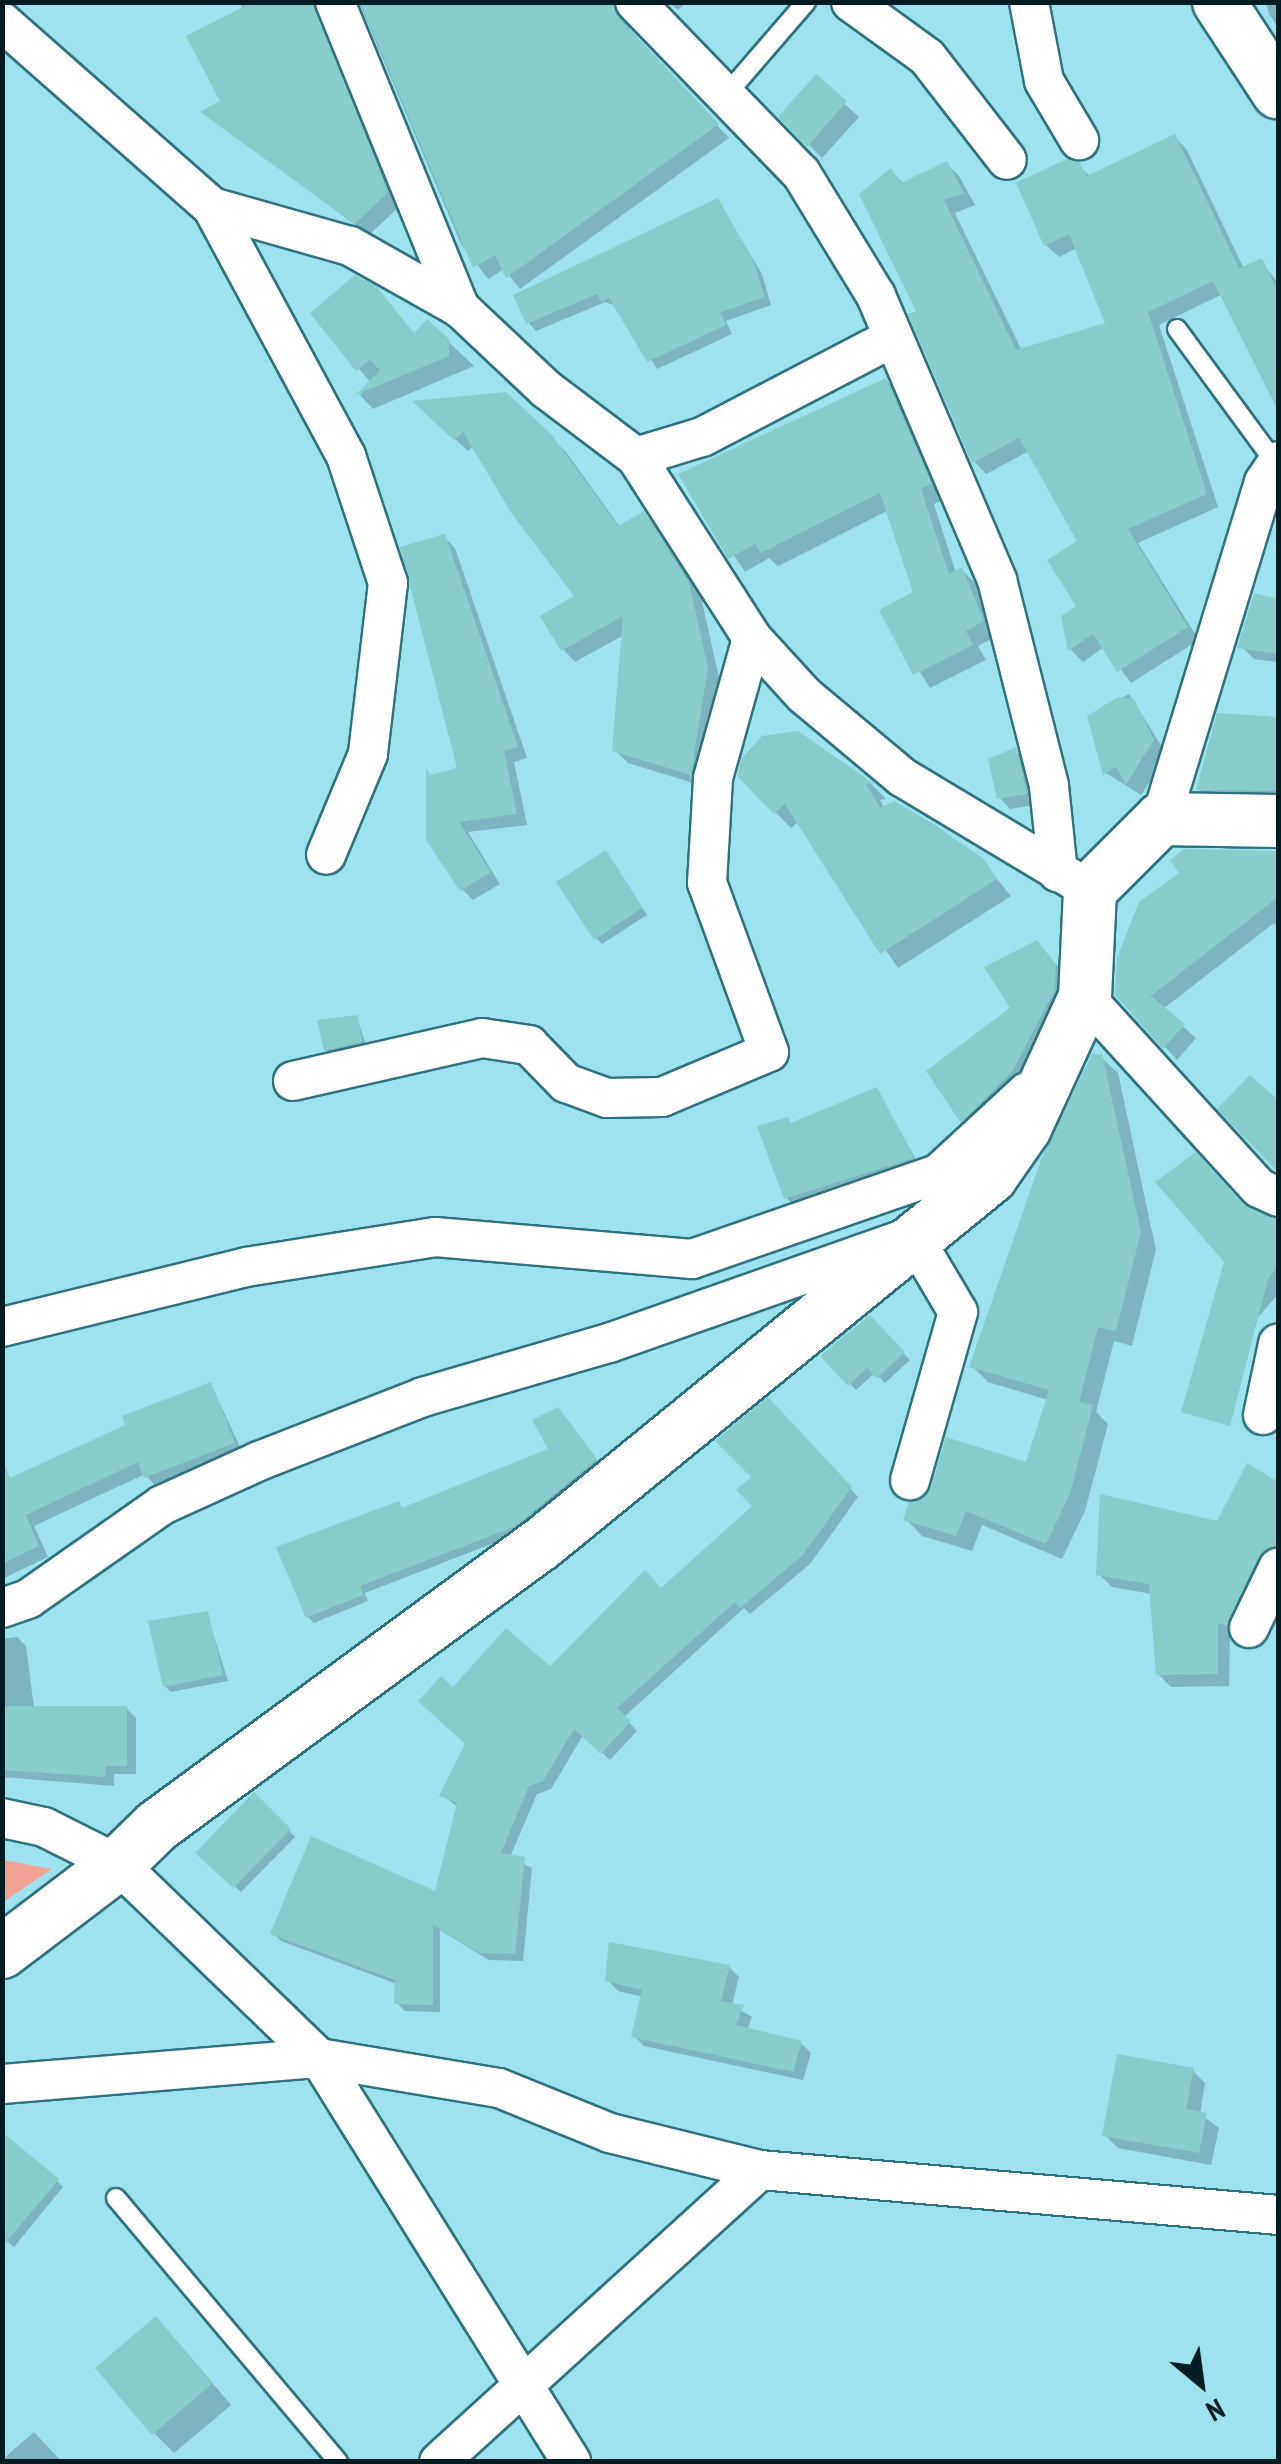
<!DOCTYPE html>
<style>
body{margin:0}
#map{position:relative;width:1281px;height:2464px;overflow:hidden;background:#9ee1ef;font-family:"PT Sans Narrow",sans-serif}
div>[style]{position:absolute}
.green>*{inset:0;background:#f4a494}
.shadow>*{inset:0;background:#0003}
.building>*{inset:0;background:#88cdc9}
.roads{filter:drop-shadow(2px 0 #2f727f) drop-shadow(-2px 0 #2f727f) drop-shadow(0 2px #2f727f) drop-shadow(0 -2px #2f727f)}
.lane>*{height:18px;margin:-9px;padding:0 9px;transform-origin:9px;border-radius:9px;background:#fff}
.street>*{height:38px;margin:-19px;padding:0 19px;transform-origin:19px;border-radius:19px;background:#fff}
.secondary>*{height:52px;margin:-26px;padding:0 26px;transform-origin:26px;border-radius:26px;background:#fff}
span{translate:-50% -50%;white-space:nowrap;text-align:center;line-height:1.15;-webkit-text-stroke:10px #9ee1ef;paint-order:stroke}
.frame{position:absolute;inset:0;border:5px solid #011d22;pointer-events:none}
.north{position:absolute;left:1151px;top:2334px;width:100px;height:100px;-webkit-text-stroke:8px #9ee1ef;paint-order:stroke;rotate:151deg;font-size:28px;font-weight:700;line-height:40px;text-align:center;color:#011d22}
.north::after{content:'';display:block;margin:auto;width:35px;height:45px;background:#011d22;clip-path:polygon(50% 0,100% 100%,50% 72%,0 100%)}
</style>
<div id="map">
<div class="green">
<i style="clip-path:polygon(3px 1860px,52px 1869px,3px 1902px)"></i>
</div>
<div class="shadow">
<i style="clip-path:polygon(239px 2px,332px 2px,400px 206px,369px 235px,204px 113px,223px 102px,244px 10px)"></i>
<i style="clip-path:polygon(359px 2px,630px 2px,625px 11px,631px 33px,729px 138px,520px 289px,504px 269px,488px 279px,461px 244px)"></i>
<i style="clip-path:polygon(668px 2px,686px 2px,678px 10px)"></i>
<i style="clip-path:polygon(1266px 2px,1278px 2px,1278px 28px,1269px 14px)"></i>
<i style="clip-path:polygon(816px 78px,859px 117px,822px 158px,782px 117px)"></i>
<i style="clip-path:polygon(1175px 137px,1187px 150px,1244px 269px,1261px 261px,1278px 283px,1278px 384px,1223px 294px,1159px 325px,1218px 507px,1138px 543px,1199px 640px,1131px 683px,1104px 647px,1083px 662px,1071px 650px,1062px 618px,1079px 606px,1081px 542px,1029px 451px,986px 474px,974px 461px,920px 312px,891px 171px,904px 184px,947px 164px,959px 176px,975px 205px,955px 213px,1022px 351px,1108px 325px,1077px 248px,1059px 257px,1046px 245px,1078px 165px,1091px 177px)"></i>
<i style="clip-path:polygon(718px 201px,762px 274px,771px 305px,726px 321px,732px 334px,657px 369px,617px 306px,605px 302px,536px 331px,528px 322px)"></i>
<i style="clip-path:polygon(313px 314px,415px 335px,434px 328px,474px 366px,373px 409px,360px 395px,371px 383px)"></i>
<i style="clip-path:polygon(886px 380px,900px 395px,944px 499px,934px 504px,956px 573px,962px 570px,976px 584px,997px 636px,978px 646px,986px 660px,930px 688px,882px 611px,916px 594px,887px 511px,778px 566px,769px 558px,745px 572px,681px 475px)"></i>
<i style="clip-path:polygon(506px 394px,566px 452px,620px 527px,643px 514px,656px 527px,701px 597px,720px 682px,703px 786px,628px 763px,615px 750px,624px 635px,575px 662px,563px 649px,577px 597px,474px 445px,468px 451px,417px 403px)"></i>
<i style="clip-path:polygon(444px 537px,455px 548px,527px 758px,514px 762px,527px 825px,468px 832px,500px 884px,473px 900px,462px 889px,431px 777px,460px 770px)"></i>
<i style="clip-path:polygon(1278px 610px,1278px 662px,1254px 659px,1243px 648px,1249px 618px)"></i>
<i style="clip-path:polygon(1129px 694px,1167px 755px,1141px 795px,1106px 773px,1090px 717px)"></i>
<i style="clip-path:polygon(1219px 716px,1278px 719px,1278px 801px,1210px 800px,1199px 789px)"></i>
<i style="clip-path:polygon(797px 733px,872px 785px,886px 799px,880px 800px,884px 808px,982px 861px,1011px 896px,898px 968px,799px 821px,791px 828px,740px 776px)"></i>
<i style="clip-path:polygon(1015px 750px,1026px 761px,1037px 805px,1010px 809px,1000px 798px)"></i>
<i style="clip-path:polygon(1185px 852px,1278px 853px,1278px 929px,1274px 923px,1163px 1009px,1196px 1038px,1177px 1060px,1118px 994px,1182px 874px)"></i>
<i style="clip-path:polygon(612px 860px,647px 915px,602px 944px,596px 938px)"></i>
<i style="clip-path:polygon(1050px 957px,1069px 981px,1025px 1086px,975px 1134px,962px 1121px,1013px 1009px)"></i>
<i style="clip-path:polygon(357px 1018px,367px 1048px,333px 1056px,326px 1050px)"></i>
<i style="clip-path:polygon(1101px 1057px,1118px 1073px,1156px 1250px,1132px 1346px,1114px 1341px,1096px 1412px,1108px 1424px,1085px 1511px,1062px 1559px,982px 1525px,972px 1551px,922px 1536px,906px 1519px,1028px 1465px,1048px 1400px,988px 1382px,972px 1366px)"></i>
<i style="clip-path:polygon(877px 1090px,919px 1165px,792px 1204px,786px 1197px,793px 1125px)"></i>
<i style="clip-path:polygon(1249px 1211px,1278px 1222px,1278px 1294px,1209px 1375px)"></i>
<i style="clip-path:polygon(870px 1318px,910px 1360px,885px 1383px,875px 1373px,856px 1390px,823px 1356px)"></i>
<i style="clip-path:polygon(211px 1385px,243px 1453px,156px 1487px,145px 1474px,34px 1526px,48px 1557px,2px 1579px,2px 1484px)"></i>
<i style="clip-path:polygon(768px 1401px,858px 1497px,810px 1564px,750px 1614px,744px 1608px,624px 1717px,637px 1731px,610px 1760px,583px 1735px,551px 1789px,537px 1794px,510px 1857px,532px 1868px,523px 1961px,489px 1960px,440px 1930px,440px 2012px,405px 2011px,397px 2003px,397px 1984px,281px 1941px,273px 1933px,436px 1894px,458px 1807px,442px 1795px,467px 1744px,453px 1691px,550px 1669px,661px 1591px,755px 1506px)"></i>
<i style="clip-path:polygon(564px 1416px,602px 1467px,520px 1533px,365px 1593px,368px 1601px,314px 1623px,308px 1617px,398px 1504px,404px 1510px,552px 1450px)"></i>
<i style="clip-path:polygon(1248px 1467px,1278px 1485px,1278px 1563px,1240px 1637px,1230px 1634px,1229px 1686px,1171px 1687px,1158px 1674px,1152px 1594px,1112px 1587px,1099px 1574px,1219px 1524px)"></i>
<i style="clip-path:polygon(207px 1614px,228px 1681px,171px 1692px,165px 1686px)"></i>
<i style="clip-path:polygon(17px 1637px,26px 1646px,34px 1708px,126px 1708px,136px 1718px,136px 1774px,114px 1774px,114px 1786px,2px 1777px,2px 1639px)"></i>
<i style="clip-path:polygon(255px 1795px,295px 1837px,241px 1892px,198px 1853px)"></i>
<i style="clip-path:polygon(729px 1967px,739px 1977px,732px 2005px,752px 2017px,747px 2030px,801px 2043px,811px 2053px,803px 2080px,644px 2046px,634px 2036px,643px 1997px,618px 1991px,608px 1980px)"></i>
<i style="clip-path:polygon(1192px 2070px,1205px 2083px,1200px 2114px,1219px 2128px,1211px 2165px,1118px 2148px,1105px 2135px)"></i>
<i style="clip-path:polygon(57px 2181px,63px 2187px,14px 2247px,2px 2237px)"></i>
<i style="clip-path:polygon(176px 2340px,231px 2405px,174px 2453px,154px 2433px)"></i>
<i style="clip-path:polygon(34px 2432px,62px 2462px,2px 2462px,2px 2460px)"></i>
</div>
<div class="building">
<i style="clip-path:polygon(253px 2px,313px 2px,388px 192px,355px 224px,200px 112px,220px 101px,186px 36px)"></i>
<i style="clip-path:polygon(360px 2px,613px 2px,619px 18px,719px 124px,506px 278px,495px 255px,473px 268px)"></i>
<i style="clip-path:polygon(816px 74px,847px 101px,807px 147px,778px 117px)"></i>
<i style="clip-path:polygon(1175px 134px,1239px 268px,1224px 275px,1262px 258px,1278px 291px,1278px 411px,1213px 281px,1148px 312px,1207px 494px,1128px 529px,1188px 627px,1117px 672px,1093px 634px,1068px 651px,1061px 616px,1076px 606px,1047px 560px,1077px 541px,1019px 438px,972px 463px,908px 314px,916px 311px,859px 194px,891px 168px,901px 183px,947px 161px,964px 193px,944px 200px,1016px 350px,1105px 323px,1069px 234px,1044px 246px,1016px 183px,1067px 159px,1079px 162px,1087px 176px)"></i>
<i style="clip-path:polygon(718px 198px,755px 264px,764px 297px,720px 313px,726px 325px,647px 362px,609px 298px,601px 302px,597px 294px,526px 324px,513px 295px)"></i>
<i style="clip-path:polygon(355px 275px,376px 286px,414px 333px,427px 319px,449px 339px,449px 356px,356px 395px,380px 370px,370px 360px,356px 371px,310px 313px)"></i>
<i style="clip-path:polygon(886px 378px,932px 484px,921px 489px,949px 574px,962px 567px,984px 621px,966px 631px,973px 645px,913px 675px,879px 610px,913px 592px,880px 493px,761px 553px,755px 544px,728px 559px,678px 474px)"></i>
<i style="clip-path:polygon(506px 392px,551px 434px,618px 526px,644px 511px,689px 582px,708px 668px,691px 775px,612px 751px,623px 616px,561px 651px,540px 616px,574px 596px,512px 514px,463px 432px,454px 440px,412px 401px)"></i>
<i style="clip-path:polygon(445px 534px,518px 747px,504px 751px,517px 814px,459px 822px,491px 872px,460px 891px,426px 840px,426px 768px,430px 775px,457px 768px,400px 547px)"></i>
<i style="clip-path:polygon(1254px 593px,1278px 599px,1278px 654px,1237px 648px)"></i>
<i style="clip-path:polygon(1118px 697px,1134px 699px,1154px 740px,1126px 784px,1116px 767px,1103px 775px,1087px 716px)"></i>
<i style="clip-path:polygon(1217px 713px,1278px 717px,1278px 791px,1196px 790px)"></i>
<i style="clip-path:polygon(798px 731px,873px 783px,866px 784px,880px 808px,894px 801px,932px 823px,984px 859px,997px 879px,880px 954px,785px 804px,774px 814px,737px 776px,742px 758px,762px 736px)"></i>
<i style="clip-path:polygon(1016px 747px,1027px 794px,997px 799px,988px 759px)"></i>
<i style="clip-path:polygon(1184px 849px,1278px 851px,1278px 897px,1151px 996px,1185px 1024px,1163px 1049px,1115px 995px,1117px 958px,1139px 902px,1179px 873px,1170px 860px)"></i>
<i style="clip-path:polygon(606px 850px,642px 908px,594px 940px,556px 882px)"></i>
<i style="clip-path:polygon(1037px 940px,1056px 965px,1055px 990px,1012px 1072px,961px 1123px,926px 1071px,1010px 1008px,984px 967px)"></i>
<i style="clip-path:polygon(358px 1015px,362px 1042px,324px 1051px,317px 1020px)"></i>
<i style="clip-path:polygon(1092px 1054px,1102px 1054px,1141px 1232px,1116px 1331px,1098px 1327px,1079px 1402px,1093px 1405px,1070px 1494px,1046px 1544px,966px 1511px,956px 1536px,903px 1520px,909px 1502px,931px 1487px,946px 1437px,1026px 1462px,1049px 1390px,969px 1367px,1042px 1157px)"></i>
<i style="clip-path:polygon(1250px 1075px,1278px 1100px,1278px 1172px,1217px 1109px)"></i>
<i style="clip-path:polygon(877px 1087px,914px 1158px,784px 1199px,757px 1126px,788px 1117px,791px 1123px)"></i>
<i style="clip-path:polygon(1196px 1152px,1243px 1204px,1278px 1219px,1278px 1266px,1268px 1279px,1230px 1426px,1181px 1412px,1224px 1262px,1155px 1182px)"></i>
<i style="clip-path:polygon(870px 1315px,905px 1352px,877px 1378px,867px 1368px,848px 1386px,820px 1356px)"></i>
<i style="clip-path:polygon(211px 1382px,235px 1443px,144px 1478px,138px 1462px,26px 1515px,39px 1546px,2px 1564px,2px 1460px,10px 1478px,125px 1425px,122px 1416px)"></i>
<i style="clip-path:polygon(768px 1397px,852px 1487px,802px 1556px,740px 1608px,735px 1602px,617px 1708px,631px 1721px,601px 1754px,574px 1729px,543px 1781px,529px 1786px,501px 1853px,525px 1857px,515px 1954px,479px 1953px,433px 1925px,433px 2005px,394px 2004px,395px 1980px,270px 1934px,311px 1836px,435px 1891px,457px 1803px,439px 1796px,465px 1744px,418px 1701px,441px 1676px,453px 1687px,506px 1628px,550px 1666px,645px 1570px,661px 1588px,752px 1506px,736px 1490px,751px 1477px,715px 1441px)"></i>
<i style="clip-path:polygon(558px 1407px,597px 1459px,514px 1527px,360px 1586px,363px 1595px,306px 1618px,276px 1547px,399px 1501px,402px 1508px,548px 1449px,532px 1420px)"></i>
<i style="clip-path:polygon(1247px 1463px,1278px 1482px,1278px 1545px,1258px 1558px,1227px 1626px,1218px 1623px,1218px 1674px,1156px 1675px,1149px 1584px,1096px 1575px,1100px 1494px,1217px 1521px)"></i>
<i style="clip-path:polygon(208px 1611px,223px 1675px,163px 1687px,148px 1621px)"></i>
<i style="clip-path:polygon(2px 1706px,127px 1706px,127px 1766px,106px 1766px,105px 1777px,2px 1770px)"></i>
<i style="clip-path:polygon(254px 1792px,291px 1829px,233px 1888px,195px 1853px)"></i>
<i style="clip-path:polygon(609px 1942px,730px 1965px,721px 2001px,744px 2005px,736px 2025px,802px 2041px,793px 2072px,631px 2037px,642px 1990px,605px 1981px)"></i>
<i style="clip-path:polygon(1117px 2054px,1194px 2068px,1186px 2109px,1207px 2113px,1199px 2153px,1102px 2136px)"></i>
<i style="clip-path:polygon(2px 2132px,59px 2179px,2px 2247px)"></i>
<i style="clip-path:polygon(156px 2316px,212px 2384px,152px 2435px,95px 2368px)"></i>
</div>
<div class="roads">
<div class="lane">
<i style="left:725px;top:96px;width:124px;rotate:-49.2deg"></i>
<i style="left:1177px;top:329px;width:167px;rotate:53.7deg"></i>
<i style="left:116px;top:2198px;width:345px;rotate:49.9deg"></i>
</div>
<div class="street">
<i style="left:335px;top:2px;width:331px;rotate:67.8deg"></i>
<i style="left:635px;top:2px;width:238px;rotate:45.9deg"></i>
<i style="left:801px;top:173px;width:144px;rotate:58.6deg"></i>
<i style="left:876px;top:296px;width:309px;rotate:66.9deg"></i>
<i style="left:997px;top:580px;width:212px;rotate:75.8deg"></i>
<i style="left:1049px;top:786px;width:87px;rotate:84.1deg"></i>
<i style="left:851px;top:2px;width:94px;rotate:35.9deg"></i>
<i style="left:927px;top:57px;width:130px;rotate:52.2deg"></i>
<i style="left:1029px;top:2px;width:80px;rotate:79.2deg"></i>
<i style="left:1044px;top:81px;width:69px;rotate:59.3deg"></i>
<i style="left:2px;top:22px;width:280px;rotate:41.4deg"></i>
<i style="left:212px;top:207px;width:283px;rotate:61.7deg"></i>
<i style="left:346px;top:456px;width:134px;rotate:71.7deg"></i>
<i style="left:388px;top:583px;width:172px;rotate:96.7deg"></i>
<i style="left:368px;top:754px;width:109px;rotate:112.6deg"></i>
<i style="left:212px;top:207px;width:143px;rotate:15.8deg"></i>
<i style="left:350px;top:246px;width:126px;rotate:29.4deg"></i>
<i style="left:460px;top:308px;width:118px;rotate:43.3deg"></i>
<i style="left:546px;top:389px;width:113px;rotate:37.1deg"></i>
<i style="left:636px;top:457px;width:215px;rotate:57.3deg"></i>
<i style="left:752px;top:638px;width:77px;rotate:47.6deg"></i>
<i style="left:804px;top:695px;width:128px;rotate:39.9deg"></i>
<i style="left:902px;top:777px;width:219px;rotate:31deg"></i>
<i style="left:636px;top:457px;width:69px;rotate:-16.9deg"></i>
<i style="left:702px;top:437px;width:214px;rotate:-27.5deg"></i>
<i style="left:1161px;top:819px;width:352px;rotate:-73deg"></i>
<i style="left:1264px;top:482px;width:25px;rotate:-56deg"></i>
<i style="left:1074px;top:1015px;width:21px;rotate:-59deg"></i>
<i style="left:1085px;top:997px;width:258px;rotate:47.7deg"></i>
<i style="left:1259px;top:1188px;width:21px;rotate:25deg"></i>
<i style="left:293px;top:1081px;width:194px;rotate:-12.8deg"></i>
<i style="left:482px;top:1038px;width:48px;rotate:8.5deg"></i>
<i style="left:529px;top:1045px;width:53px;rotate:45.8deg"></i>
<i style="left:566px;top:1083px;width:44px;rotate:20.1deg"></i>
<i style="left:607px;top:1098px;width:55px;rotate:-1deg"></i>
<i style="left:662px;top:1097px;width:116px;rotate:-22.8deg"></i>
<i style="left:769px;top:1052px;width:180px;rotate:-110.1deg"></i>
<i style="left:707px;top:883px;width:105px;rotate:-86.7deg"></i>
<i style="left:713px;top:778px;width:145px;rotate:-74.4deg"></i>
<i style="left:2px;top:1327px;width:251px;rotate:-13.8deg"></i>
<i style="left:246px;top:1267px;width:191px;rotate:-9deg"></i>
<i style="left:435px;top:1237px;width:258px;rotate:4.9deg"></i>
<i style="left:692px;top:1259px;width:260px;rotate:-19.1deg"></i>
<i style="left:938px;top:1174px;width:121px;rotate:-42.7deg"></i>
<i style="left:1263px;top:1415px;width:73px;rotate:-78.1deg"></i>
<i style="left:2px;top:1608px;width:28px;rotate:-19deg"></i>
<i style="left:28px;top:1599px;width:164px;rotate:-35deg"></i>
<i style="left:162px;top:1505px;width:107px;rotate:-24.4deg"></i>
<i style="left:259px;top:1461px;width:176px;rotate:-21.3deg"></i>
<i style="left:423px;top:1397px;width:194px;rotate:-16.2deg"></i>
<i style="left:609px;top:1343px;width:322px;rotate:-19.4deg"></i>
<i style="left:913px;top:1236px;width:88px;rotate:59.4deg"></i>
<i style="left:958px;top:1312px;width:175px;rotate:105.9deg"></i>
<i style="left:1249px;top:1628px;width:67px;rotate:-64.2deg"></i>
<i style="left:2px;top:1818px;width:43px;rotate:12.1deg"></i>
<i style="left:44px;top:1827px;width:83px;rotate:26.6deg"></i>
<i style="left:118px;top:1864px;width:279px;rotate:44deg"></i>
<i style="left:319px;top:2058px;width:182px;rotate:9.5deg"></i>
<i style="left:499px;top:2088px;width:120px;rotate:22.1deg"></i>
<i style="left:610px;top:2133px;width:154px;rotate:13.9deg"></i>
<i style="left:760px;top:2170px;width:520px;rotate:4.96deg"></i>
<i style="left:2px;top:2084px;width:318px;rotate:-4.7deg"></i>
<i style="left:319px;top:2058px;width:476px;rotate:58deg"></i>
<i style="left:439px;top:2462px;width:434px;rotate:-42.3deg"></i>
</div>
<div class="secondary">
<i style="left:1219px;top:2px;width:108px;rotate:56.8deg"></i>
<i style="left:2px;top:1952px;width:146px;rotate:-37.2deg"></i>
<i style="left:118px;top:1864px;width:54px;rotate:-44.3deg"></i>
<i style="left:157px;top:1826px;width:475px;rotate:-36.3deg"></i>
<i style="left:540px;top:1545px;width:582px;rotate:-39.21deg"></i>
<i style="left:991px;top:1177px;width:60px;rotate:-55.2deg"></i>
<i style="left:1025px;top:1128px;width:144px;rotate:-65.4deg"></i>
<i style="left:1085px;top:997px;width:107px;rotate:-87.3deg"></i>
<i style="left:1090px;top:890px;width:100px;rotate:-45deg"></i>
<i style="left:1161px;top:819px;width:117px;rotate:1deg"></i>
</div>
</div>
<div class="frame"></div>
<div class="north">N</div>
</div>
